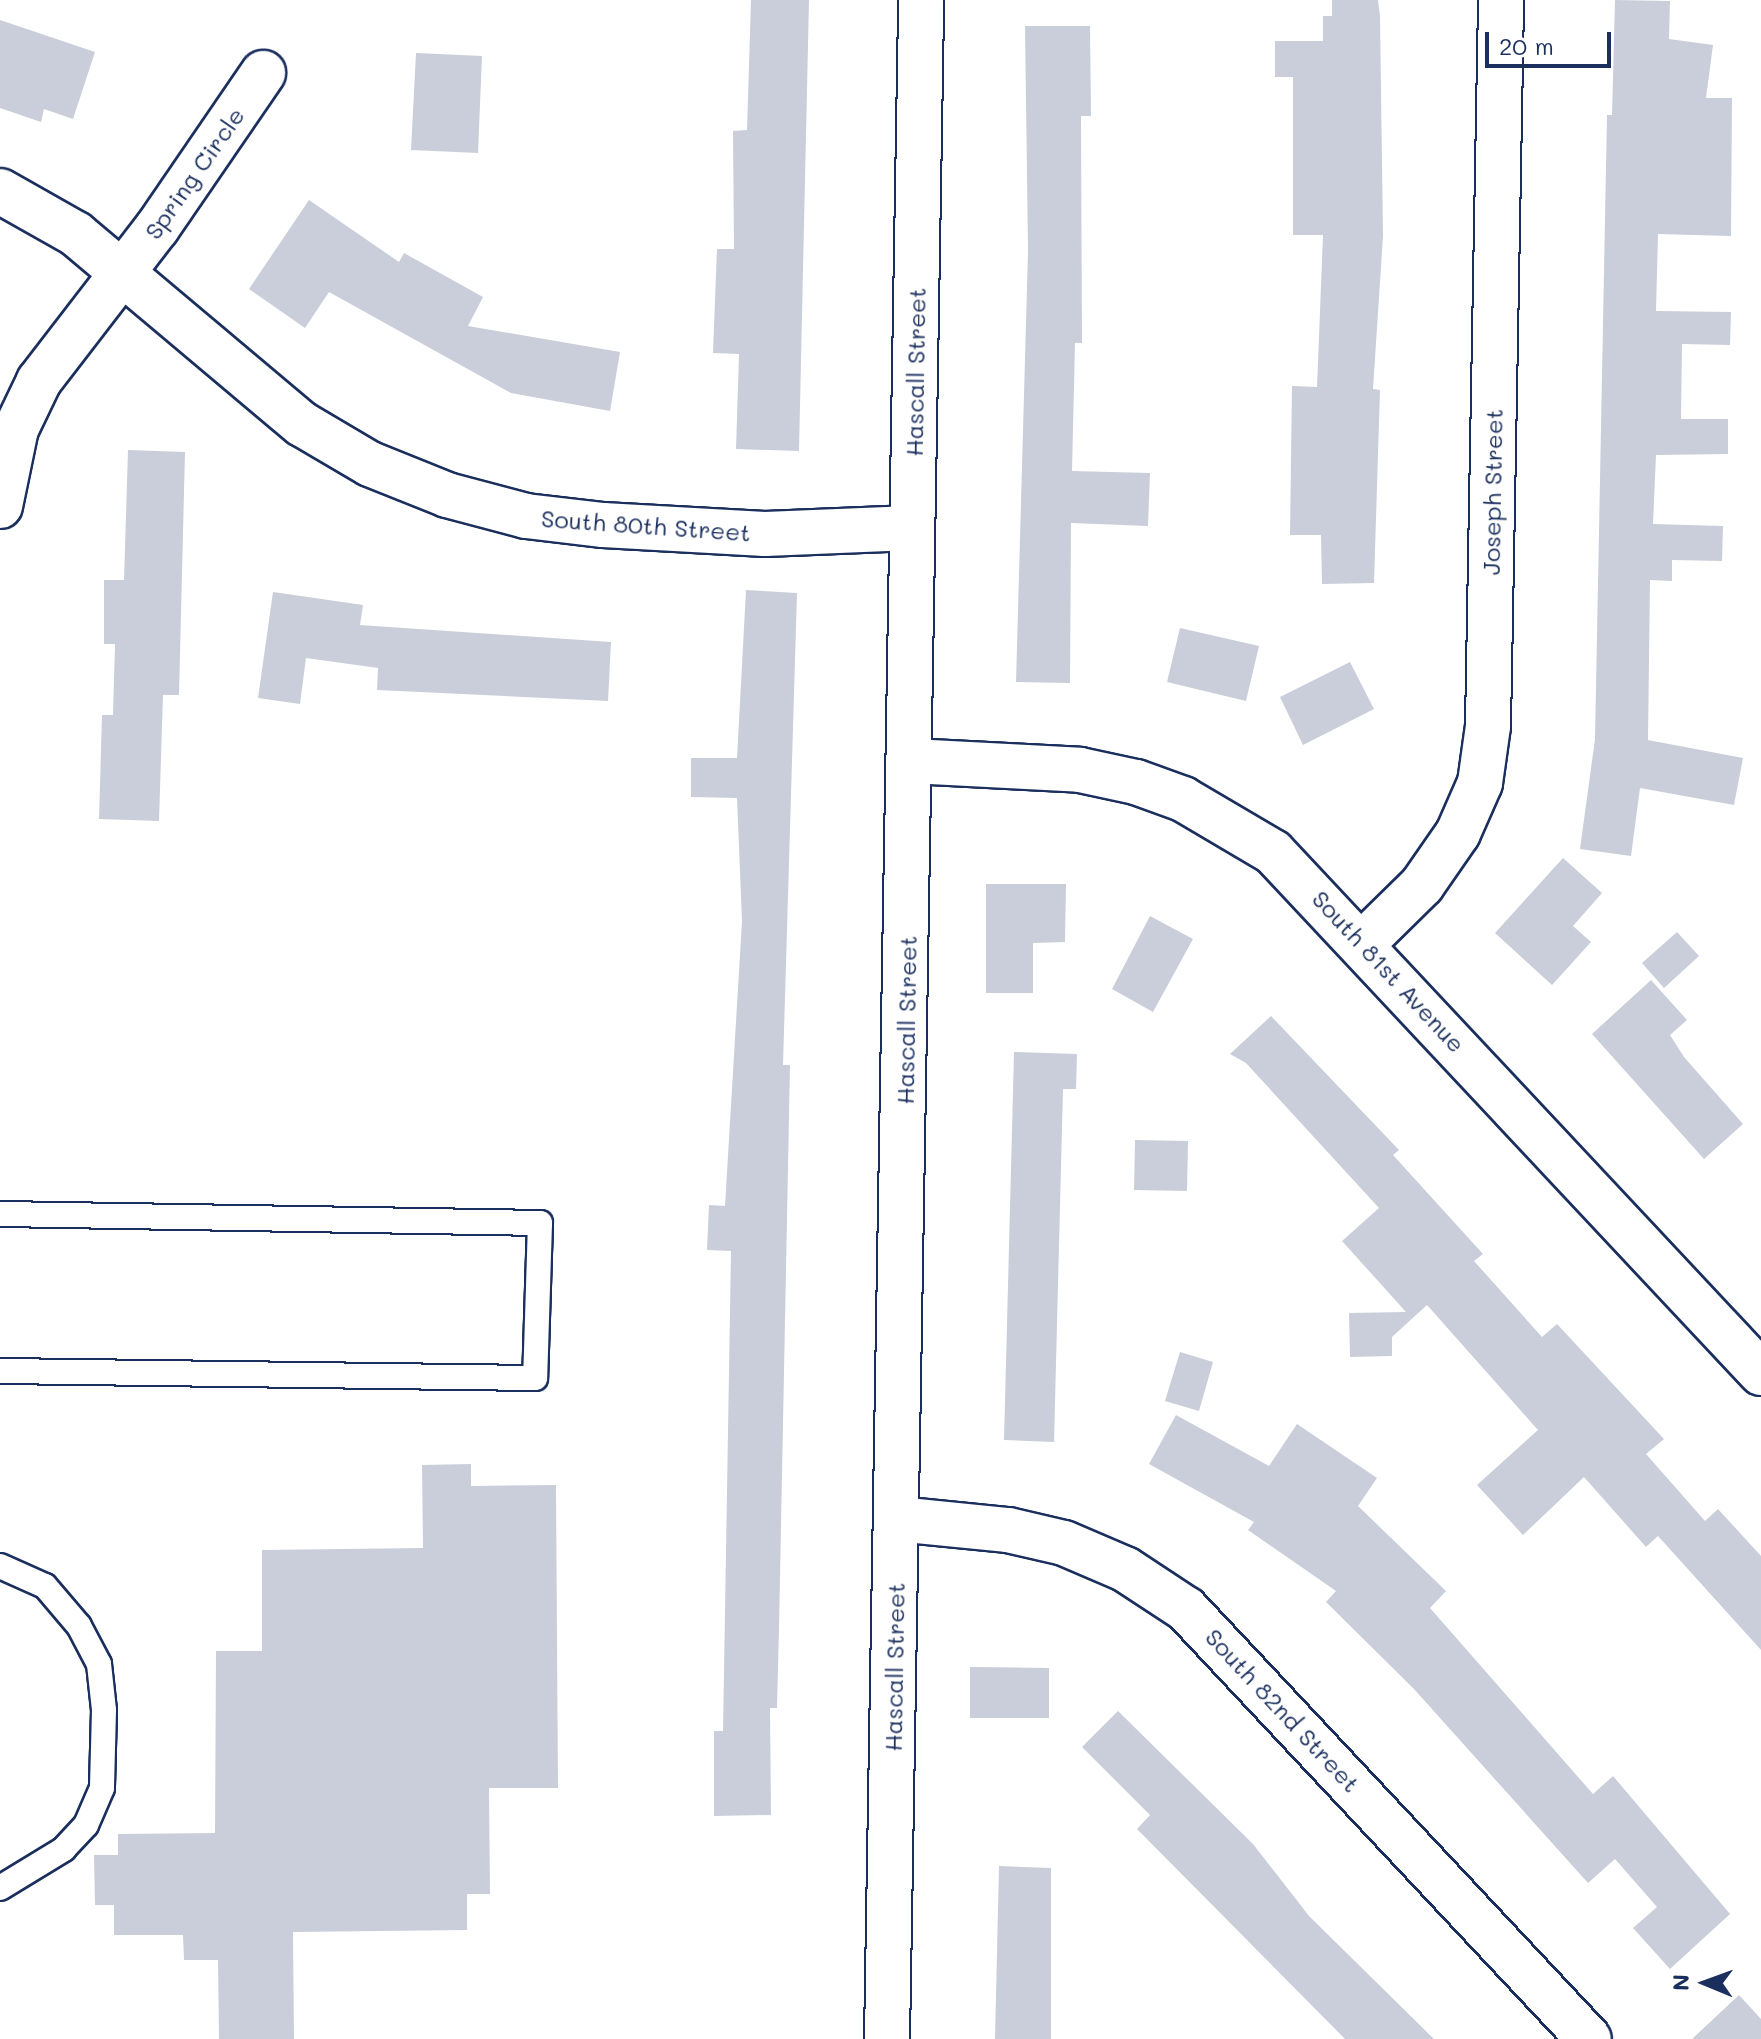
<!DOCTYPE html>
<style>
body{margin:0}
#map{position:relative;width:1761px;height:2039px;overflow:hidden;background:#fff;font-family:Mali,sans-serif}
div>[style]{position:absolute}
.building>*{inset:0;background:#caceda}
.roads{filter:drop-shadow(2px 0 #1b2f5e) drop-shadow(-2px 0 #1b2f5e) drop-shadow(0 2px #1b2f5e) drop-shadow(0 -2px #1b2f5e)}
.lane>*{height:24px;margin:-12px;padding:0 12px;transform-origin:12px;border-radius:12px;background:#fff}
.street>*{height:44px;margin:-22px;padding:0 22px;transform-origin:22px;border-radius:22px;background:#fff}
span{translate:-50% -50%;white-space:nowrap;text-align:center;line-height:1.15;-webkit-text-stroke:7px #fff;paint-order:stroke}
.street-label{font-size:24px;color:#1b2f5e}
.north{position:absolute;left:1665px;top:1943px;width:80px;height:80px;-webkit-text-stroke:6px #fff;paint-order:stroke;rotate:271deg;font-size:22px;font-weight:700;line-height:32px;text-align:center;color:#1b2f5e}
.north::after{content:'';display:block;margin:auto;width:28px;height:36px;background:#1b2f5e;clip-path:polygon(50% 0,100% 100%,50% 72%,0 100%)}
.scale{position:absolute;left:1485px;top:32px;width:126px;height:36px;box-sizing:border-box;border:4px solid #1b2f5e;border-top:0;padding-left:10px;font-size:24px;line-height:28px;white-space:nowrap;color:#1b2f5e;-webkit-text-stroke:6px #fff;paint-order:stroke}
</style>
<div id="map">
<div class="building">
<i style="clip-path:polygon(751px 0,809px 0,799px 451px,736px 449px,739px 354px,713px 353px,717px 249px,734px 249px,733px 131px,747px 130px)"></i>
<i style="clip-path:polygon(1332px 0,1378px 0,1380px 16px,1383px 236px,1373px 389px,1380px 390px,1374px 583px,1322px 584px,1321px 535px,1290px 535px,1292px 386px,1317px 387px,1323px 235px,1293px 235px,1293px 77px,1275px 77px,1275px 41px,1323px 41px,1323px 16px,1332px 16px)"></i>
<i style="clip-path:polygon(1615px 0,1670px 1px,1669px 39px,1713px 45px,1706px 98px,1732px 98px,1731px 236px,1658px 234px,1656px 311px,1731px 312px,1730px 345px,1682px 344px,1681px 419px,1728px 419px,1728px 454px,1656px 455px,1653px 524px,1723px 526px,1722px 561px,1672px 560px,1672px 581px,1650px 580px,1648px 740px,1743px 758px,1734px 805px,1640px 788px,1631px 856px,1580px 849px,1595px 739px,1607px 115px,1612px 115px)"></i>
<i style="clip-path:polygon(0 20px,95px 52px,73px 119px,44px 109px,41px 122px,0 108px)"></i>
<i style="clip-path:polygon(1025px 26px,1090px 26px,1091px 116px,1081px 116px,1082px 343px,1075px 343px,1072px 471px,1150px 473px,1148px 526px,1071px 523px,1070px 683px,1016px 682px,1028px 251px)"></i>
<i style="clip-path:polygon(416px 53px,482px 56px,478px 153px,411px 150px)"></i>
<i style="clip-path:polygon(309px 200px,399px 262px,404px 253px,483px 297px,468px 326px,620px 352px,610px 411px,511px 393px,329px 292px,305px 328px,249px 289px)"></i>
<i style="clip-path:polygon(128px 450px,185px 452px,179px 695px,163px 695px,159px 821px,99px 819px,102px 715px,113px 715px,115px 644px,104px 644px,104px 580px,124px 580px)"></i>
<i style="clip-path:polygon(746px 590px,797px 593px,783px 1065px,790px 1065px,779px 1629px,777px 1708px,770px 1708px,771px 1815px,714px 1816px,714px 1731px,723px 1731px,731px 1251px,707px 1250px,709px 1205px,725px 1206px,742px 921px,737px 798px,691px 797px,691px 758px,737px 758px)"></i>
<i style="clip-path:polygon(273px 592px,363px 605px,360px 625px,611px 642px,608px 701px,377px 690px,378px 668px,306px 658px,300px 704px,258px 698px)"></i>
<i style="clip-path:polygon(1180px 628px,1259px 646px,1246px 701px,1167px 682px)"></i>
<i style="clip-path:polygon(1350px 662px,1374px 709px,1303px 745px,1280px 697px)"></i>
<i style="clip-path:polygon(1563px 858px,1602px 893px,1573px 926px,1591px 942px,1552px 985px,1495px 933px)"></i>
<i style="clip-path:polygon(986px 884px,1066px 884px,1065px 942px,1033px 943px,1033px 993px,986px 993px)"></i>
<i style="clip-path:polygon(1150px 916px,1193px 939px,1153px 1012px,1112px 989px)"></i>
<i style="clip-path:polygon(1677px 932px,1699px 956px,1664px 988px,1642px 963px)"></i>
<i style="clip-path:polygon(1651px 980px,1687px 1020px,1670px 1035px,1684px 1057px,1743px 1124px,1704px 1159px,1592px 1034px)"></i>
<i style="clip-path:polygon(1271px 1016px,1399px 1150px,1393px 1155px,1483px 1254px,1474px 1261px,1542px 1337px,1557px 1324px,1664px 1439px,1646px 1454px,1705px 1521px,1718px 1509px,1761px 1556px,1761px 1650px,1658px 1536px,1646px 1547px,1584px 1477px,1523px 1535px,1477px 1485px,1538px 1430px,1427px 1305px,1392px 1337px,1392px 1356px,1350px 1357px,1349px 1313px,1406px 1312px,1342px 1241px,1379px 1208px,1246px 1063px,1230px 1054px)"></i>
<i style="clip-path:polygon(1014px 1052px,1077px 1054px,1076px 1089px,1063px 1089px,1054px 1442px,1004px 1440px)"></i>
<i style="clip-path:polygon(1135px 1140px,1188px 1141px,1187px 1191px,1134px 1190px)"></i>
<i style="clip-path:polygon(1180px 1352px,1213px 1362px,1199px 1411px,1165px 1401px)"></i>
<i style="clip-path:polygon(1176px 1415px,1269px 1466px,1297px 1424px,1377px 1478px,1358px 1506px,1446px 1591px,1430px 1608px,1593px 1794px,1613px 1776px,1730px 1914px,1670px 1969px,1633px 1928px,1657px 1907px,1615px 1859px,1588px 1883px,1414px 1689px,1326px 1602px,1336px 1591px,1248px 1530px,1254px 1522px,1149px 1464px)"></i>
<i style="clip-path:polygon(471px 1464px,471px 1486px,556px 1485px,558px 1788px,489px 1788px,490px 1894px,467px 1894px,467px 1930px,293px 1932px,294px 2039px,219px 2039px,218px 1960px,184px 1960px,183px 1935px,114px 1935px,114px 1905px,95px 1905px,94px 1855px,118px 1855px,118px 1834px,215px 1833px,216px 1651px,262px 1651px,262px 1550px,423px 1548px,422px 1465px)"></i>
<i style="clip-path:polygon(970px 1667px,1049px 1668px,1049px 1718px,970px 1718px)"></i>
<i style="clip-path:polygon(1118px 1711px,1253px 1844px,1309px 1916px,1434px 2039px,1345px 2039px,1137px 1829px,1150px 1815px,1082px 1747px)"></i>
<i style="clip-path:polygon(999px 1866px,1051px 1868px,1051px 2039px,995px 2039px)"></i>
<i style="clip-path:polygon(1739px 1995px,1761px 2019px,1761px 2039px,1692px 2039px)"></i>
</div>
<div class="roads">
<div class="lane">
<i style="left:0;top:1214px;width:540px;rotate:0.95deg"></i>
<i style="left:540px;top:1223px;width:155px;rotate:91.8deg"></i>
<i style="left:535px;top:1378px;width:535px;rotate:-179.25deg"></i>
<i style="left:0;top:1566px;width:49px;rotate:24deg"></i>
<i style="left:45px;top:1586px;width:52px;rotate:49.6deg"></i>
<i style="left:79px;top:1626px;width:43px;rotate:62.2deg"></i>
<i style="left:99px;top:1664px;width:46px;rotate:83.8deg"></i>
<i style="left:104px;top:1710px;width:78px;rotate:91.5deg"></i>
<i style="left:102px;top:1788px;width:40px;rotate:113.4deg"></i>
<i style="left:86px;top:1825px;width:33px;rotate:133deg"></i>
<i style="left:64px;top:1849px;width:75px;rotate:148.6deg"></i>
</div>
<div class="street">
<i style="left:0;top:191px;width:87px;rotate:29.5deg"></i>
<i style="left:76px;top:234px;width:295px;rotate:40.1deg"></i>
<i style="left:302px;top:424px;width:79px;rotate:30.5deg"></i>
<i style="left:370px;top:464px;width:83px;rotate:21.9deg"></i>
<i style="left:447px;top:495px;width:82px;rotate:14.9deg"></i>
<i style="left:526px;top:516px;width:78px;rotate:6.7deg"></i>
<i style="left:603px;top:525px;width:162px;rotate:3.2deg"></i>
<i style="left:765px;top:534px;width:147px;rotate:-2.3deg"></i>
<i style="left:0;top:506px;width:79px;rotate:-78.3deg"></i>
<i style="left:16px;top:429px;width:53px;rotate:-64.4deg"></i>
<i style="left:39px;top:381px;width:193px;rotate:-52.4deg"></i>
<i style="left:157px;top:228px;width:188px;rotate:-55.6deg"></i>
<i style="left:911px;top:761px;width:169px;rotate:3deg"></i>
<i style="left:1080px;top:770px;width:57px;rotate:12.1deg"></i>
<i style="left:1136px;top:782px;width:50px;rotate:19.9deg"></i>
<i style="left:1183px;top:799px;width:104px;rotate:30.5deg"></i>
<i style="left:1273px;top:852px;width:714px;rotate:46.87deg"></i>
<i style="left:1363px;top:943px;width:83px;rotate:-44.5deg"></i>
<i style="left:1422px;top:885px;width:63px;rotate:-55.3deg"></i>
<i style="left:1458px;top:833px;width:55px;rotate:-66.3deg"></i>
<i style="left:1480px;top:783px;width:58px;rotate:-82deg"></i>
<i style="left:1488px;top:726px;width:726px;rotate:-88.97deg"></i>
<i style="left:897px;top:1519px;width:112px;rotate:5.7deg"></i>
<i style="left:1008px;top:1530px;width:57px;rotate:13.1deg"></i>
<i style="left:1064px;top:1543px;width:66px;rotate:23.1deg"></i>
<i style="left:1125px;top:1569px;width:73px;rotate:33.3deg"></i>
<i style="left:1186px;top:1609px;width:589px;rotate:46.86deg"></i>
<i style="left:887px;top:2039px;width:2039px;rotate:-89.04deg"></i>
</div>
</div>
<div class="street-label">
<span style="left:194px;top:173px;rotate:-55deg">Spring Circle</span>
<span style="left:915px;top:372px;rotate:-89deg">Hascall Street</span>
<span style="left:1492px;top:492px;rotate:-89deg">Joseph Street</span>
<span style="left:646px;top:525px;rotate:4deg">South 80th Street</span>
<span style="left:1389px;top:971px;rotate:47deg">South 81st Avenue</span>
<span style="left:906px;top:1020px;rotate:-89deg">Hascall Street</span>
<span style="left:894px;top:1667px;rotate:-89deg">Hascall Street</span>
<span style="left:1283px;top:1710px;rotate:47deg">South 82nd Street</span>
</div>
<div class="north">N</div>
<div class="scale">20 m</div>
</div>
